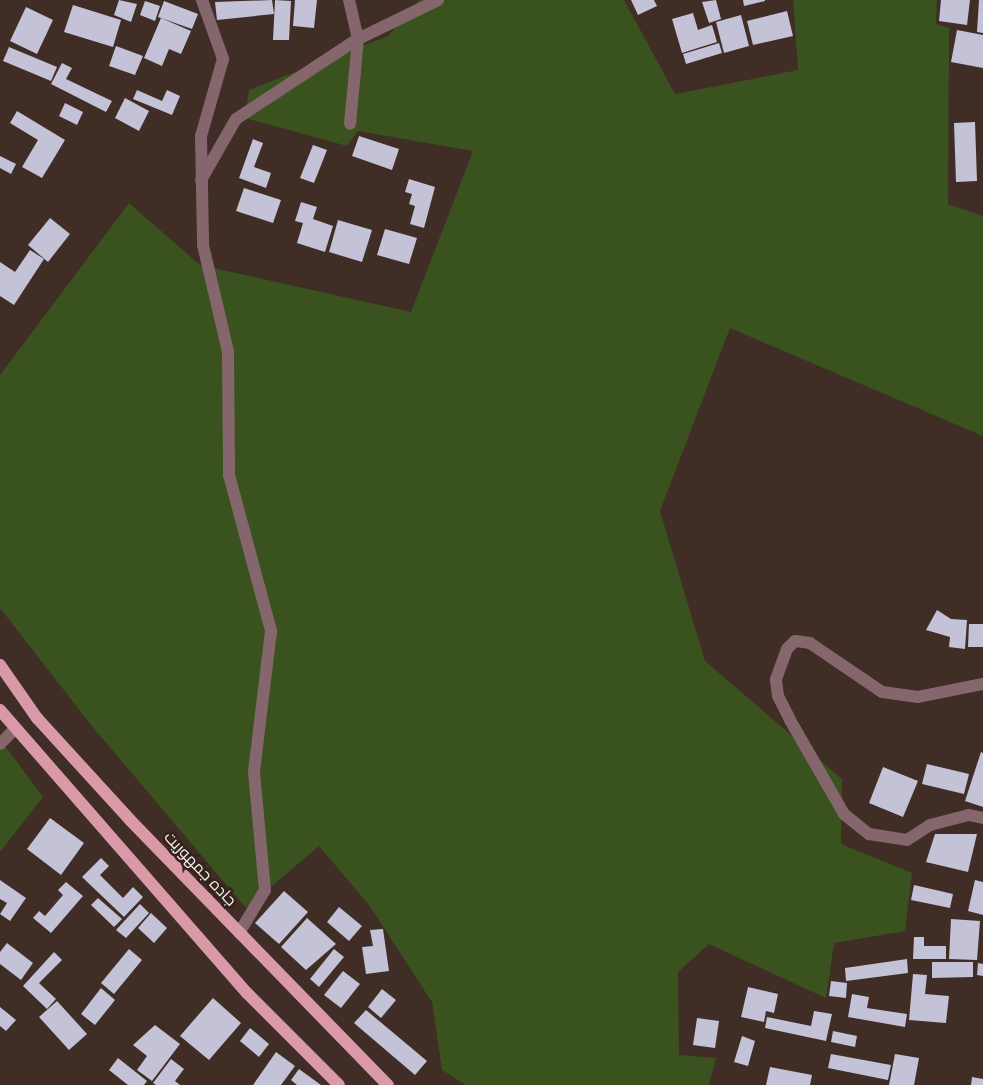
<!DOCTYPE html>
<meta charset="utf-8">
<style>
body{margin:0}
#map{position:relative;width:983px;height:1085px;overflow:hidden;background:#3f2d26;font-family:Montserrat,Cairo,sans-serif}
div>[style]{position:absolute}
.green>*{inset:0;background:#3a521e}
.building>*{inset:0;background:#c3c2d7}
.minor>*{height:12px;margin:-6px;padding:0 6px;transform-origin:6px;border-radius:6px;background:#86666d}
.major>*{height:12px;margin:-6px;padding:0 6px;transform-origin:6px;border-radius:6px;background:#d999a8}
span{translate:-50% -50%;white-space:nowrap;text-align:center;line-height:1.15;-webkit-text-stroke:5px #34231d;paint-order:stroke}
.street-label{font-size:16px;color:#fbefea}
</style>
<div id="map">
<div class="green">
<i style="clip-path:polygon(419px 0,624px 0,675px 94px,798px 70px,793px 0,937px 0,936px 24px,949px 28px,948px 204px,983px 216px,983px 436px,730px 328px,660px 511px,705px 661px,842px 779px,841px 844px,912px 873px,905px 931px,834px 943px,826px 998px,709px 944px,678px 972px,679px 1055px,716px 1058px,709px 1085px,466px 1085px,442px 1070px,432px 1002px,369px 905px,319px 846px,246px 908px,91px 725px,0 608px,0 375px,129px 203px,200px 265px,411px 312px,473px 151px,358px 131px,347px 146px,245px 118px,249px 90px,388px 36px)"></i>
<i style="clip-path:polygon(0 739px,43px 797px,0 852px)"></i>
</div>
<div class="building">
<i style="clip-path:polygon(119px 0,137px 4px,131px 22px,114px 15px)"></i>
<i style="clip-path:polygon(272px 0,274px 14px,217px 20px,215px 2px)"></i>
<i style="clip-path:polygon(275px 0,291px 1px,289px 40px,273px 40px)"></i>
<i style="clip-path:polygon(295px 0,317px 0,314px 28px,293px 26px)"></i>
<i style="clip-path:polygon(631px 0,654px 0,657px 6px,638px 15px)"></i>
<i style="clip-path:polygon(716px 0,721px 19px,709px 23px,702px 2px)"></i>
<i style="clip-path:polygon(743px 0,765px 0,765px 1px,744px 6px)"></i>
<i style="clip-path:polygon(941px 0,970px 0,967px 25px,939px 21px)"></i>
<i style="clip-path:polygon(979px 0,983px 0,983px 33px,977px 32px)"></i>
<i style="clip-path:polygon(145px 1px,160px 6px,155px 21px,140px 15px)"></i>
<i style="clip-path:polygon(164px 1px,198px 14px,192px 29px,158px 17px)"></i>
<i style="clip-path:polygon(73px 5px,121px 20px,113px 47px,64px 32px)"></i>
<i style="clip-path:polygon(26px 7px,53px 20px,37px 54px,10px 41px)"></i>
<i style="clip-path:polygon(787px 11px,793px 36px,753px 45px,747px 21px)"></i>
<i style="clip-path:polygon(693px 13px,698px 30px,712px 25px,717px 42px,682px 53px,672px 19px)"></i>
<i style="clip-path:polygon(741px 15px,749px 46px,724px 53px,716px 22px)"></i>
<i style="clip-path:polygon(161px 18px,191px 31px,181px 54px,169px 49px,162px 66px,144px 58px)"></i>
<i style="clip-path:polygon(957px 30px,983px 35px,983px 68px,951px 62px)"></i>
<i style="clip-path:polygon(719px 43px,722px 53px,686px 64px,683px 54px)"></i>
<i style="clip-path:polygon(116px 46px,143px 56px,135px 75px,109px 66px)"></i>
<i style="clip-path:polygon(9px 47px,57px 67px,51px 81px,3px 61px)"></i>
<i style="clip-path:polygon(62px 63px,72px 68px,66px 79px,112px 101px,106px 112px,51px 84px)"></i>
<i style="clip-path:polygon(137px 90px,162px 101px,167px 90px,180px 96px,172px 115px,133px 99px)"></i>
<i style="clip-path:polygon(125px 98px,149px 111px,139px 131px,115px 118px)"></i>
<i style="clip-path:polygon(65px 103px,83px 112px,77px 125px,59px 116px)"></i>
<i style="clip-path:polygon(17px 111px,65px 140px,42px 178px,22px 167px,38px 140px,10px 123px)"></i>
<i style="clip-path:polygon(975px 122px,977px 181px,956px 182px,954px 123px)"></i>
<i style="clip-path:polygon(359px 136px,399px 149px,392px 170px,352px 156px)"></i>
<i style="clip-path:polygon(253px 139px,263px 143px,254px 167px,271px 173px,266px 188px,239px 178px)"></i>
<i style="clip-path:polygon(313px 145px,327px 150px,314px 183px,300px 178px)"></i>
<i style="clip-path:polygon(0 156px,16px 164px,11px 174px,0 168px)"></i>
<i style="clip-path:polygon(409px 179px,435px 187px,424px 228px,410px 224px,415px 206px,409px 204px,412px 194px,405px 192px)"></i>
<i style="clip-path:polygon(244px 188px,281px 200px,273px 223px,236px 211px)"></i>
<i style="clip-path:polygon(301px 202px,317px 207px,313px 219px,333px 226px,325px 252px,297px 243px,303px 223px,295px 221px)"></i>
<i style="clip-path:polygon(50px 218px,70px 234px,48px 262px,28px 245px)"></i>
<i style="clip-path:polygon(338px 220px,372px 230px,362px 262px,329px 252px)"></i>
<i style="clip-path:polygon(385px 229px,417px 238px,409px 264px,377px 255px)"></i>
<i style="clip-path:polygon(30px 250px,44px 259px,14px 305px,0 296px,0 262px,15px 272px)"></i>
<i style="clip-path:polygon(937px 610px,951px 619px,967px 620px,965px 649px,949px 647px,950px 637px,926px 630px)"></i>
<i style="clip-path:polygon(969px 624px,983px 624px,983px 647px,968px 647px)"></i>
<i style="clip-path:polygon(981px 752px,983px 753px,983px 807px,965px 801px)"></i>
<i style="clip-path:polygon(927px 764px,969px 774px,964px 794px,922px 784px)"></i>
<i style="clip-path:polygon(883px 767px,918px 781px,903px 817px,869px 803px)"></i>
<i style="clip-path:polygon(50px 818px,84px 843px,61px 875px,27px 849px)"></i>
<i style="clip-path:polygon(935px 834px,977px 834px,968px 872px,926px 862px)"></i>
<i style="clip-path:polygon(101px 858px,109px 866px,100px 875px,123px 898px,133px 887px,143px 897px,124px 917px,82px 877px)"></i>
<i style="clip-path:polygon(0 880px,26px 898px,10px 921px,0 914px,7px 903px,0 899px)"></i>
<i style="clip-path:polygon(975px 880px,983px 882px,983px 915px,968px 911px)"></i>
<i style="clip-path:polygon(66px 882px,83px 896px,51px 933px,33px 918px,39px 911px,45px 916px,63px 895px,58px 890px)"></i>
<i style="clip-path:polygon(914px 885px,953px 894px,950px 908px,911px 900px)"></i>
<i style="clip-path:polygon(284px 891px,308px 912px,279px 944px,255px 923px)"></i>
<i style="clip-path:polygon(98px 898px,122px 919px,114px 927px,91px 905px)"></i>
<i style="clip-path:polygon(140px 904px,149px 913px,126px 938px,116px 930px)"></i>
<i style="clip-path:polygon(339px 907px,362px 926px,349px 941px,327px 922px)"></i>
<i style="clip-path:polygon(151px 913px,167px 928px,154px 943px,138px 928px)"></i>
<i style="clip-path:polygon(307px 918px,336px 944px,306px 970px,281px 947px)"></i>
<i style="clip-path:polygon(951px 919px,980px 921px,977px 960px,949px 959px)"></i>
<i style="clip-path:polygon(383px 929px,389px 971px,366px 974px,362px 947px,373px 946px,370px 930px)"></i>
<i style="clip-path:polygon(914px 937px,924px 937px,924px 946px,946px 946px,946px 959px,913px 959px)"></i>
<i style="clip-path:polygon(7px 943px,33px 963px,21px 980px,0 964px,0 952px)"></i>
<i style="clip-path:polygon(129px 949px,142px 960px,114px 994px,101px 983px)"></i>
<i style="clip-path:polygon(334px 949px,344px 957px,319px 987px,310px 979px)"></i>
<i style="clip-path:polygon(54px 952px,62px 960px,39px 983px,56px 999px,47px 1009px,23px 986px)"></i>
<i style="clip-path:polygon(907px 959px,908px 973px,846px 981px,845px 968px)"></i>
<i style="clip-path:polygon(932px 962px,973px 962px,973px 977px,932px 978px)"></i>
<i style="clip-path:polygon(978px 963px,983px 964px,983px 976px,977px 975px)"></i>
<i style="clip-path:polygon(343px 971px,360px 984px,341px 1008px,324px 995px)"></i>
<i style="clip-path:polygon(913px 974px,927px 975px,925px 994px,949px 996px,946px 1023px,909px 1020px)"></i>
<i style="clip-path:polygon(831px 981px,847px 983px,846px 998px,829px 996px)"></i>
<i style="clip-path:polygon(748px 987px,778px 994px,774px 1013px,766px 1011px,764px 1022px,741px 1017px)"></i>
<i style="clip-path:polygon(101px 988px,115px 1000px,95px 1025px,81px 1014px)"></i>
<i style="clip-path:polygon(382px 989px,396px 1000px,381px 1018px,368px 1007px)"></i>
<i style="clip-path:polygon(852px 994px,869px 997px,867px 1008px,907px 1014px,905px 1027px,848px 1017px)"></i>
<i style="clip-path:polygon(213px 998px,241px 1023px,209px 1060px,180px 1036px)"></i>
<i style="clip-path:polygon(57px 1001px,87px 1034px,69px 1050px,39px 1017px)"></i>
<i style="clip-path:polygon(0 1007px,16px 1020px,6px 1031px,0 1026px)"></i>
<i style="clip-path:polygon(366px 1010px,427px 1061px,415px 1075px,354px 1023px)"></i>
<i style="clip-path:polygon(814px 1011px,832px 1014px,826px 1041px,765px 1028px,767px 1017px,811px 1026px)"></i>
<i style="clip-path:polygon(697px 1018px,719px 1021px,715px 1048px,693px 1045px)"></i>
<i style="clip-path:polygon(155px 1025px,180px 1044px,152px 1081px,137px 1070px,147px 1056px,133px 1045px)"></i>
<i style="clip-path:polygon(250px 1028px,269px 1044px,259px 1057px,240px 1041px)"></i>
<i style="clip-path:polygon(833px 1031px,857px 1036px,855px 1047px,831px 1042px)"></i>
<i style="clip-path:polygon(742px 1036px,755px 1041px,748px 1066px,734px 1062px)"></i>
<i style="clip-path:polygon(276px 1052px,295px 1066px,281px 1085px,253px 1085px)"></i>
<i style="clip-path:polygon(831px 1054px,891px 1065px,888px 1080px,828px 1068px)"></i>
<i style="clip-path:polygon(895px 1054px,919px 1058px,914px 1085px,889px 1085px)"></i>
<i style="clip-path:polygon(118px 1058px,147px 1081px,144px 1085px,128px 1085px,109px 1070px)"></i>
<i style="clip-path:polygon(171px 1059px,184px 1069px,175px 1081px,180px 1085px,156px 1085px,153px 1083px)"></i>
<i style="clip-path:polygon(770px 1067px,812px 1075px,810px 1085px,766px 1085px)"></i>
<i style="clip-path:polygon(299px 1069px,321px 1085px,297px 1085px,291px 1080px)"></i>
<i style="clip-path:polygon(972px 1077px,983px 1079px,983px 1085px,971px 1085px)"></i>
</div>
<div class="minor">
<i style="left:202px;top:0;width:63px;rotate:70.4deg"></i>
<i style="left:223px;top:59px;width:80px;rotate:105.9deg"></i>
<i style="left:201px;top:136px;width:109px;rotate:88.9deg"></i>
<i style="left:203px;top:245px;width:110px;rotate:76.8deg"></i>
<i style="left:228px;top:352px;width:123px;rotate:89.5deg"></i>
<i style="left:229px;top:475px;width:162px;rotate:74.9deg"></i>
<i style="left:271px;top:631px;width:142px;rotate:96.9deg"></i>
<i style="left:254px;top:772px;width:119px;rotate:84.7deg"></i>
<i style="left:265px;top:890px;width:50px;rotate:121.2deg"></i>
<i style="left:349px;top:0;width:40px;rotate:77deg"></i>
<i style="left:358px;top:39px;width:85px;rotate:95.4deg"></i>
<i style="left:201px;top:180px;width:70px;rotate:-60.2deg"></i>
<i style="left:236px;top:119px;width:146px;rotate:-33.3deg"></i>
<i style="left:358px;top:39px;width:89px;rotate:-26deg"></i>
<i style="left:983px;top:684px;width:66px;rotate:168.7deg"></i>
<i style="left:918px;top:697px;width:36px;rotate:-172deg"></i>
<i style="left:882px;top:692px;width:87px;rotate:-145.8deg"></i>
<i style="left:810px;top:643px;width:15px;rotate:-172deg"></i>
<i style="left:795px;top:641px;width:11px;rotate:135deg"></i>
<i style="left:787px;top:649px;width:33px;rotate:110deg"></i>
<i style="left:776px;top:680px;width:16px;rotate:83deg"></i>
<i style="left:778px;top:696px;width:27px;rotate:63deg"></i>
<i style="left:790px;top:720px;width:108px;rotate:60.1deg"></i>
<i style="left:844px;top:814px;width:32px;rotate:39deg"></i>
<i style="left:869px;top:834px;width:38px;rotate:9deg"></i>
<i style="left:907px;top:840px;width:27px;rotate:-33deg"></i>
<i style="left:930px;top:825px;width:40px;rotate:-14.4deg"></i>
<i style="left:969px;top:815px;width:14px;rotate:12deg"></i>
<i style="left:0;top:744px;width:20px;rotate:-45deg"></i>
</div>
<div class="major">
<i style="left:0;top:665px;width:65px;rotate:55.1deg"></i>
<i style="left:37px;top:718px;width:138px;rotate:47.6deg"></i>
<i style="left:130px;top:820px;width:370px;rotate:45.8deg"></i>
<i style="left:0;top:710px;width:376px;rotate:48.9deg"></i>
<i style="left:247px;top:993px;width:130px;rotate:45deg"></i>
</div>
<div class="street-label">
<span style="left:200px;top:869px;rotate:46deg">جاده جمهوریت</span>
</div>
</div>
